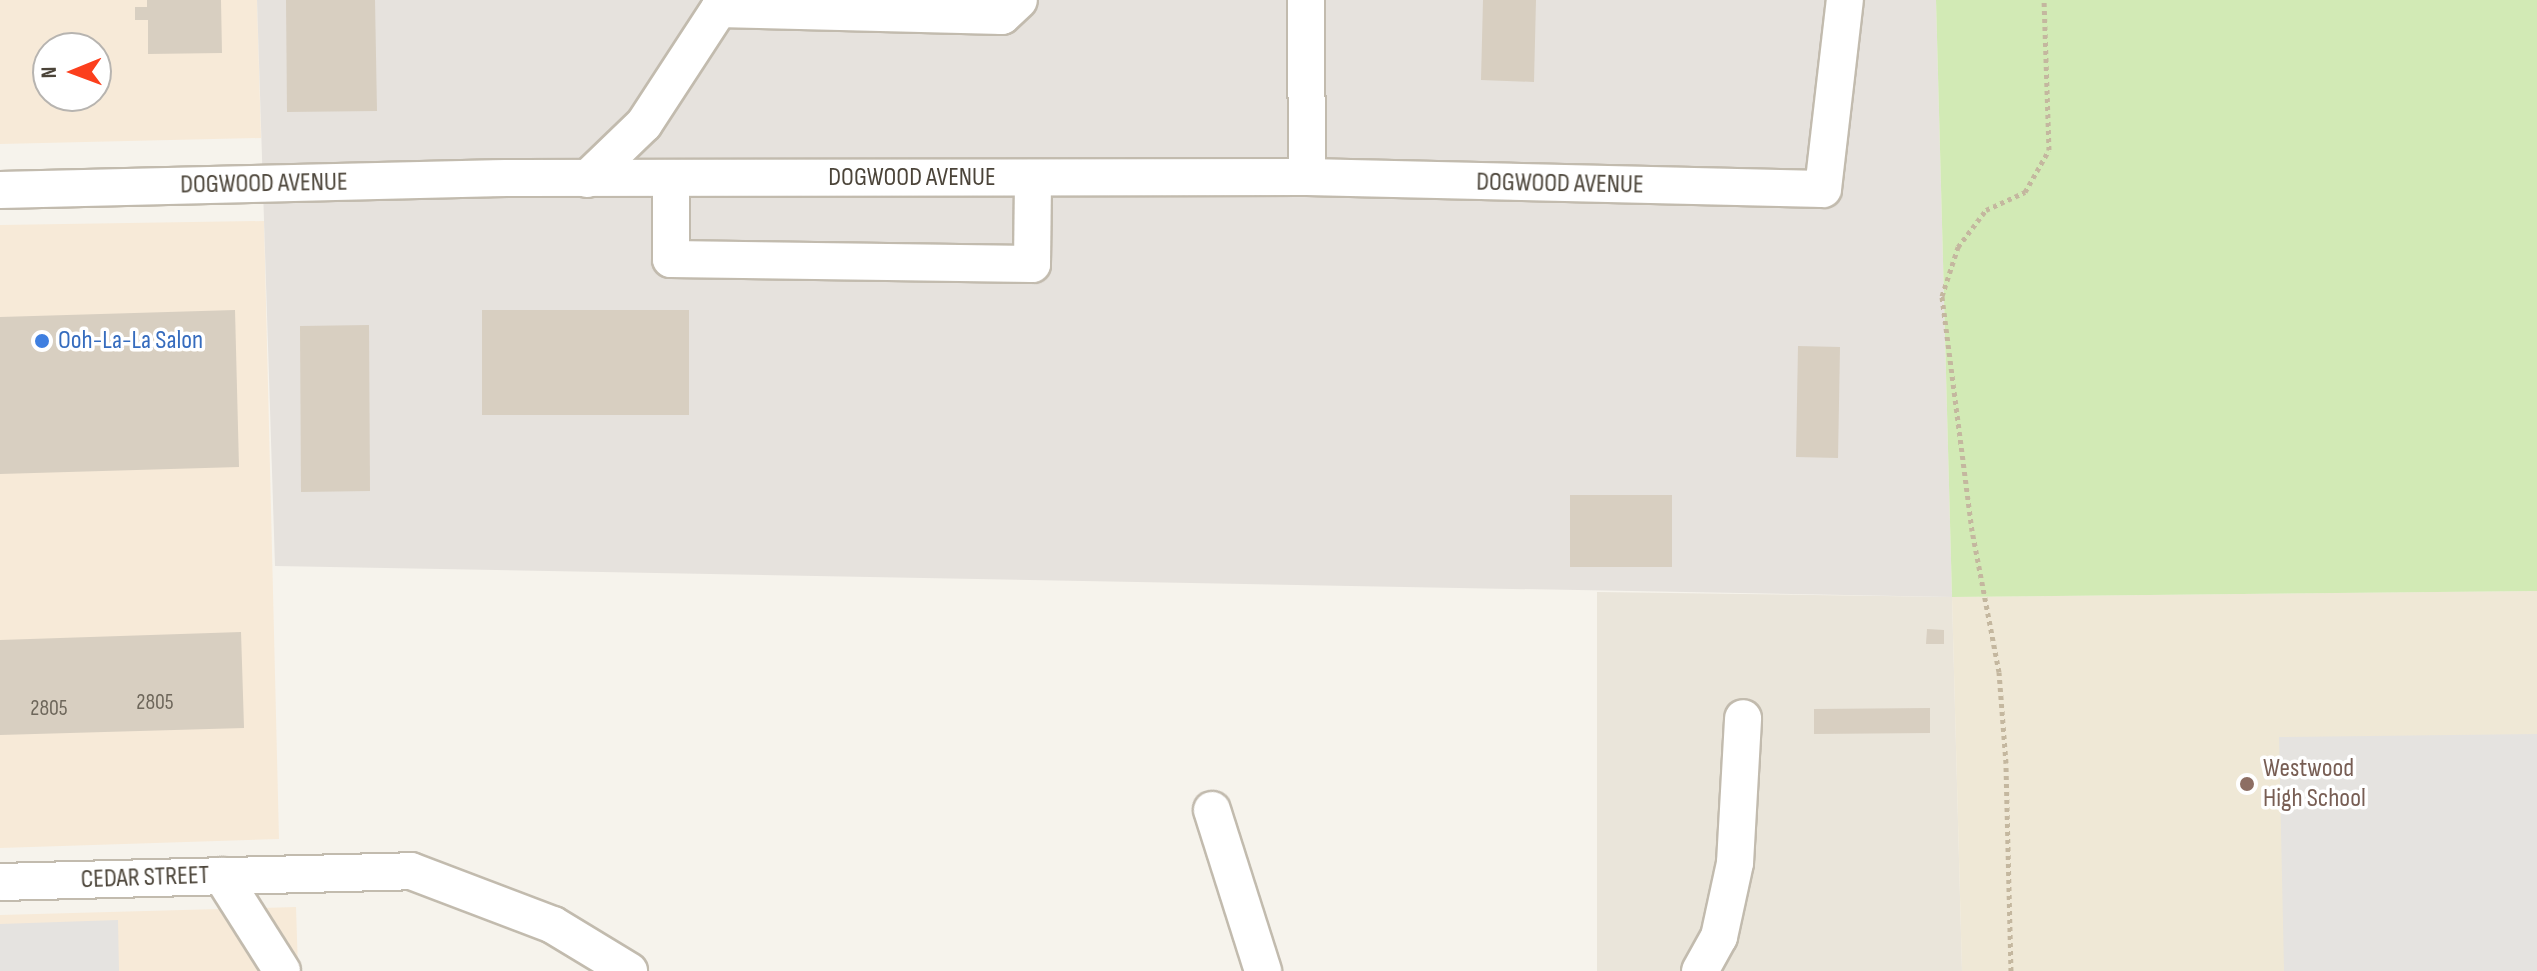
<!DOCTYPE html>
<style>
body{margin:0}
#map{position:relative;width:2537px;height:971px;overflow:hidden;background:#f6f3ec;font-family:"Sofia Sans Condensed",sans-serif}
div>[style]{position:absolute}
.residential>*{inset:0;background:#eae5da}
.commercial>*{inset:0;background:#f7ead8}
.industrial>*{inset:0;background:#e6e2dd}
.education>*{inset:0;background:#efe8d6}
.green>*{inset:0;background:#d2eab5}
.parking>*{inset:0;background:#e5e3e0}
.building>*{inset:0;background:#d8cfc1}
.path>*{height:5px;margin-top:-2.5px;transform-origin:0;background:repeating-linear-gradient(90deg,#c4b79f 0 4px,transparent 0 8px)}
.roads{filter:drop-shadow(2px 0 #c2bbae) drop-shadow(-2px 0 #c2bbae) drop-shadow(0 2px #c2bbae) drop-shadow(0 -2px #c2bbae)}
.minor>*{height:36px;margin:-18px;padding:0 18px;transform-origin:18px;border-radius:18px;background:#fff}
.dots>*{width:22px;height:22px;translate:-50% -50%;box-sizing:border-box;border:4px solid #fff;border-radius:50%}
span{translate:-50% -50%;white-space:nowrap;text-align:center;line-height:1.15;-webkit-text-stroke:7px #fff;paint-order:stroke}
.number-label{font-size:22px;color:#6e675b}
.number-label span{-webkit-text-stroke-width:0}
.street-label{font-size:26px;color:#4b4439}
.shop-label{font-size:26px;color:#366cbe}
.left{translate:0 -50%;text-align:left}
.education-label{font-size:26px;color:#785e54}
.north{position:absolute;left:32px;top:32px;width:80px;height:80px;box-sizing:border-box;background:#fff;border:2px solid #b7b4b0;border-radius:50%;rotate:269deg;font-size:22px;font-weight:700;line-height:32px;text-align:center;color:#4b4439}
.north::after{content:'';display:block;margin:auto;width:28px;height:36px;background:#fc3f1d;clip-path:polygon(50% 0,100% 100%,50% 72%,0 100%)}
</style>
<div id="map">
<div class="residential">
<i style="clip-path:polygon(1597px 592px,1952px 597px,1962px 971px,1597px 971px)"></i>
</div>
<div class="commercial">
<i style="clip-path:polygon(evenodd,0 0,257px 0,261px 138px,0 144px,0 0,48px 48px,96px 48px,96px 96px,48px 96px,48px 48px)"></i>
<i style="clip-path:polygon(264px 221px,279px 839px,0 848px,0 225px)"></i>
<i style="clip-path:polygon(296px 907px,298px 971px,0 971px,0 915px)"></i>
</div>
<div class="industrial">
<i style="clip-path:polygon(257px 0,1936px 0,1952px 597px,275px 566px)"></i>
</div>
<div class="education">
<i style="clip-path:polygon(2537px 591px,2537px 971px,1962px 971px,1952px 597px)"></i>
</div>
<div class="green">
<i style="clip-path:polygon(1936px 0,2537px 0,2537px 591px,1952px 597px)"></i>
</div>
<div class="parking">
<i style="clip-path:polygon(2537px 734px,2537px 971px,2284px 971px,2279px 737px)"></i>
<i style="clip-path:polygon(118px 920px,119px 971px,0 971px,0 924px)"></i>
</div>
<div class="building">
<i style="clip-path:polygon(147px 0,221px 0,222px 53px,148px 54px,148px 20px,135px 20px,135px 7px,147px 7px)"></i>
<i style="clip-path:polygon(286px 0,375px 0,377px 111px,287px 112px)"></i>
<i style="clip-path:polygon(1483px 0,1536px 0,1534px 82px,1481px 80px)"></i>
<i style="clip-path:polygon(235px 310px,239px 467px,0 474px,0 317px)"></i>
<i style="clip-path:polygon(482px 310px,689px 310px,689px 415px,482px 415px)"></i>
<i style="clip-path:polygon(369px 325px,370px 491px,301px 492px,300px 326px)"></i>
<i style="clip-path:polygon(1798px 346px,1840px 347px,1838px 458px,1796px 457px)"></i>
<i style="clip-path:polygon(1570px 495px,1672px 495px,1672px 567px,1570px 567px)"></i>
<i style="clip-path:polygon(1927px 629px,1944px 630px,1944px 644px,1926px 644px)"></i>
<i style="clip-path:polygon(241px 632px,244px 728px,0 735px,0 640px)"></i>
<i style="clip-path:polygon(1930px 708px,1930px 733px,1814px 734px,1814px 709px)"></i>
</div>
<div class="path">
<i style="left:2011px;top:971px;width:208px;rotate:-91.4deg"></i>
<i style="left:2006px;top:763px;width:91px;rotate:-94.4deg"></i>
<i style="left:1999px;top:672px;width:144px;rotate:-100.8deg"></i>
<i style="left:1972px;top:531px;width:237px;rotate:-97.3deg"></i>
<i style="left:1942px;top:296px;width:52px;rotate:-71.9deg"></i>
<i style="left:1958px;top:247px;width:46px;rotate:-52.9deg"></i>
<i style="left:1986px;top:210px;width:43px;rotate:-24.8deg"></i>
<i style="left:2025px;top:192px;width:48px;rotate:-60.3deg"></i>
<i style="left:2049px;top:150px;width:150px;rotate:-91.9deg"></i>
</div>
<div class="roads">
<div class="minor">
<i style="left:1306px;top:0;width:177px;rotate:89.7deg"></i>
<i style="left:587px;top:179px;width:79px;rotate:-44deg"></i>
<i style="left:644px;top:124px;width:137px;rotate:-56.9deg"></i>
<i style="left:719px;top:9px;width:283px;rotate:1.4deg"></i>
<i style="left:1002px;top:16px;width:23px;rotate:-43deg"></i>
<i style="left:671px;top:179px;width:80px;rotate:90deg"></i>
<i style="left:671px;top:259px;width:361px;rotate:0.8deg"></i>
<i style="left:1032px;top:264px;width:86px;rotate:-89.3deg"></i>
<i style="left:0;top:190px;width:507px;rotate:-1.36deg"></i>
<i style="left:507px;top:178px;width:800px;rotate:-0.07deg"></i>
<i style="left:1307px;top:177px;width:516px;rotate:1.33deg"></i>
<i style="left:1823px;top:189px;width:190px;rotate:-83.4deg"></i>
<i style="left:1212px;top:810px;width:169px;rotate:72.4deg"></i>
<i style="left:222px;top:876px;width:112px;rotate:57.7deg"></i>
<i style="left:0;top:882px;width:411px;rotate:-1.5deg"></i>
<i style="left:411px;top:871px;width:152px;rotate:20.8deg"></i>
<i style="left:553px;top:925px;width:89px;rotate:31.2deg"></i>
<i style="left:1700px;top:971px;width:39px;rotate:-61deg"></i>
<i style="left:1719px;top:937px;width:76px;rotate:-77.8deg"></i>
<i style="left:1735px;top:863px;width:145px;rotate:-86.8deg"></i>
</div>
</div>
<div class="dots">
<i style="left:42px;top:341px;background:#3f7fe0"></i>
<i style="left:2247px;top:784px;background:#8d6e63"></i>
</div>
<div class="number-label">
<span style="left:155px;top:703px">2805</span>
<span style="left:49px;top:709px">2805</span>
</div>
<div class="street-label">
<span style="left:912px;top:178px">DOGWOOD AVENUE</span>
<span style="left:264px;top:184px;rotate:-1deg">DOGWOOD AVENUE</span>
<span style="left:1560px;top:184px;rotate:1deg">DOGWOOD AVENUE</span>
<span style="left:145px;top:878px;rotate:-2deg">CEDAR STREET</span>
</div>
<div class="shop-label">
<span class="left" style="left:58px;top:341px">Ooh-La-La Salon</span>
</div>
<div class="education-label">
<span class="left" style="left:2263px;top:784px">Westwood<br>High School</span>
</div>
<div class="north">N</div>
</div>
